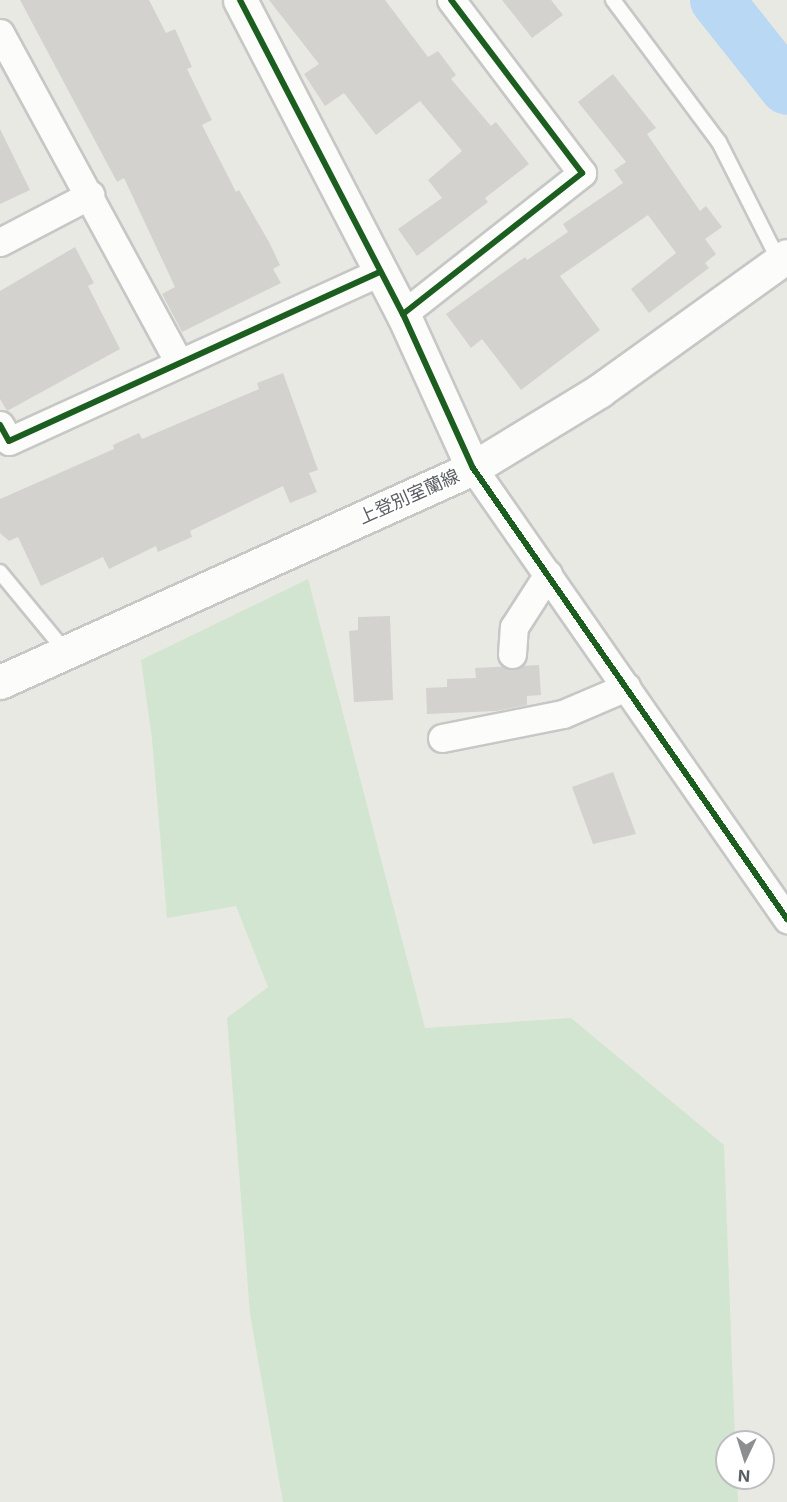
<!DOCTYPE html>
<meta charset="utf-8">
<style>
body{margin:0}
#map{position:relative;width:787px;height:1502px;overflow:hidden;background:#e9e9e4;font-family:Inter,"Noto Sans JP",sans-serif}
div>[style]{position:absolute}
.green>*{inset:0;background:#d1e5d0}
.river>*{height:54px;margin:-27px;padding:0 27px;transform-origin:27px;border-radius:27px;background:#b8d8f3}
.building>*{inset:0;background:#d3d2cf}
.roads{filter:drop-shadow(2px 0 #c6c7c6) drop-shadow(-2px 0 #c6c7c6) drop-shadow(0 2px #c6c7c6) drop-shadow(0 -2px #c6c7c6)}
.service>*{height:14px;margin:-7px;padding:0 7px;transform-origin:7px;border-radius:7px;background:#fcfcfb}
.minor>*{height:27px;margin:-13.5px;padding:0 13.5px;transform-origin:13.5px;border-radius:13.5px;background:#fcfcfb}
.tertiary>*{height:33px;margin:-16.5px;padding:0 16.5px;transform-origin:16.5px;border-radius:16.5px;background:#fcfcfb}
.secondary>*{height:33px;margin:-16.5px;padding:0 16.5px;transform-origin:16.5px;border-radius:16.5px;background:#fcfcfb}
.cycleway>*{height:6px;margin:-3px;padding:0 3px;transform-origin:3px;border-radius:3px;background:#1b5e20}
span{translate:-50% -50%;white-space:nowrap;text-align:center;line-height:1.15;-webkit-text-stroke:4.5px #fff;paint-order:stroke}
.street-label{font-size:18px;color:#5a5d61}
.north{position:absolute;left:715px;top:1430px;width:60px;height:60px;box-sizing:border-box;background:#fff;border:2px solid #bdbec0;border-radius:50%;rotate:184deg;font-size:16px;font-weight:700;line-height:24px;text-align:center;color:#5a5d61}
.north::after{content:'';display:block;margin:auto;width:21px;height:27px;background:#8c8e8f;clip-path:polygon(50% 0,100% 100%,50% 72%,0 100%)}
</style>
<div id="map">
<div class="green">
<i style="clip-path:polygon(308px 579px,425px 1028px,571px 1018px,724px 1145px,735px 1442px,727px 1442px,727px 1478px,737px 1478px,738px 1502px,283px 1502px,250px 1314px,227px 1018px,268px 987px,236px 906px,167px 918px,152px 739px,141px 660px)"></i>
</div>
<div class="river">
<i style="left:717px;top:0;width:112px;rotate:51.5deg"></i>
</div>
<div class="building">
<i style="clip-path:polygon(20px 0,149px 0,166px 33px,175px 29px,192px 67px,187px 69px,212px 120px,202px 125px,236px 192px,239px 190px,269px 242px,280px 265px,273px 269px,281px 283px,182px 332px,162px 294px,175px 287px,124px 178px,117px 182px)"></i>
<i style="clip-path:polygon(269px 0,385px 0,428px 57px,438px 51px,456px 75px,451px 79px,491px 126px,496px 122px,529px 164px,485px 198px,488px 202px,417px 256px,398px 229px,442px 198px,428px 180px,462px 151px,420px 101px,376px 135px,344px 93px,325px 106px,304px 74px,319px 64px)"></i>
<i style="clip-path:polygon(502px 0,551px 0,563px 15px,532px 38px)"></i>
<i style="clip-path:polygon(613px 74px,656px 128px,647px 134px,700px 211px,706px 206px,722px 227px,705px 239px,716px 254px,705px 263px,709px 268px,649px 313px,631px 289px,676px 253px,648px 215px,560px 276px,600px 330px,521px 390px,482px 339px,471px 348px,446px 314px,525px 257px,527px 260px,568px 232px,563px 224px,623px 183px,614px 170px,626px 162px,578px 102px)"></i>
<i style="clip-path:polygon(0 129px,30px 190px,0 204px)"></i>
<i style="clip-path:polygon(75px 247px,94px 283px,88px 286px,120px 349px,7px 411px,0 399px,0 291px)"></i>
<i style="clip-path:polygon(283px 373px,318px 470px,309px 473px,317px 492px,290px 503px,283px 486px,190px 531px,192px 537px,158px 552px,156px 546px,109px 569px,103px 557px,41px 586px,18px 537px,9px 541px,0 533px,0 499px,114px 449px,113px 445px,139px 433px,142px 439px,259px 389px,257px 383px)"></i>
<i style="clip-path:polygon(390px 616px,393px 700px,354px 702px,349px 631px,358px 630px,358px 617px)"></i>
<i style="clip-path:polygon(539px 665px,541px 695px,527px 696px,527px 705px,496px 711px,427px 714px,426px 688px,447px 687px,447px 679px,476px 678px,475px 668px)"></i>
<i style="clip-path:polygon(613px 772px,636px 834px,593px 844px,572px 787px)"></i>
</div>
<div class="roads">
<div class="service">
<i style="left:613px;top:0;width:177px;rotate:53.3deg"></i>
<i style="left:719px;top:142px;width:136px;rotate:63.2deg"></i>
<i style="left:0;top:572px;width:104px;rotate:50.5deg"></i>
</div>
<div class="minor">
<i style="left:0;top:33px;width:375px;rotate:61.5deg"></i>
<i style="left:0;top:242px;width:102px;rotate:-27.6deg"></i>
<i style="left:403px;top:314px;width:228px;rotate:-38.2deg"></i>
<i style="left:582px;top:173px;width:217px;rotate:-127.1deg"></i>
<i style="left:0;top:425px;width:18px;rotate:61deg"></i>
<i style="left:9px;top:441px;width:408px;rotate:-24.5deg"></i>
<i style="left:473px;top:468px;width:550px;rotate:55.15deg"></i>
<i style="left:512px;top:654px;width:27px;rotate:-86deg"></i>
<i style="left:514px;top:627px;width:63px;rotate:-57.3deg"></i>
<i style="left:442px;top:738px;width:123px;rotate:-11.2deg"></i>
<i style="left:563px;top:714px;width:69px;rotate:-23.2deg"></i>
</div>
<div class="tertiary">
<i style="left:240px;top:0;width:354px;rotate:62.6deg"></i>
<i style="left:403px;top:314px;width:169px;rotate:65.6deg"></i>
</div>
<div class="secondary">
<i style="left:0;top:682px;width:519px;rotate:-24.34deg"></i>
<i style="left:473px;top:468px;width:148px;rotate:-31.4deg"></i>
<i style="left:599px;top:391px;width:231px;rotate:-35.7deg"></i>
</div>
</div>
<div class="cycleway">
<i style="left:240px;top:0;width:354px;rotate:62.6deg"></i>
<i style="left:403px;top:314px;width:169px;rotate:65.6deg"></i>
<i style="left:473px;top:468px;width:550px;rotate:55.15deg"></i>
<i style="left:403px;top:314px;width:228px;rotate:-38.2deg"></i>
<i style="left:582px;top:173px;width:217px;rotate:-127.1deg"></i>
<i style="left:0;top:425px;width:18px;rotate:61deg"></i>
<i style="left:9px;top:441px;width:408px;rotate:-24.5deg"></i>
</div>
<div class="street-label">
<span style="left:409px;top:497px;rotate:-24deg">上登別室蘭線</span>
</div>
<div class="north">N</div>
</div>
